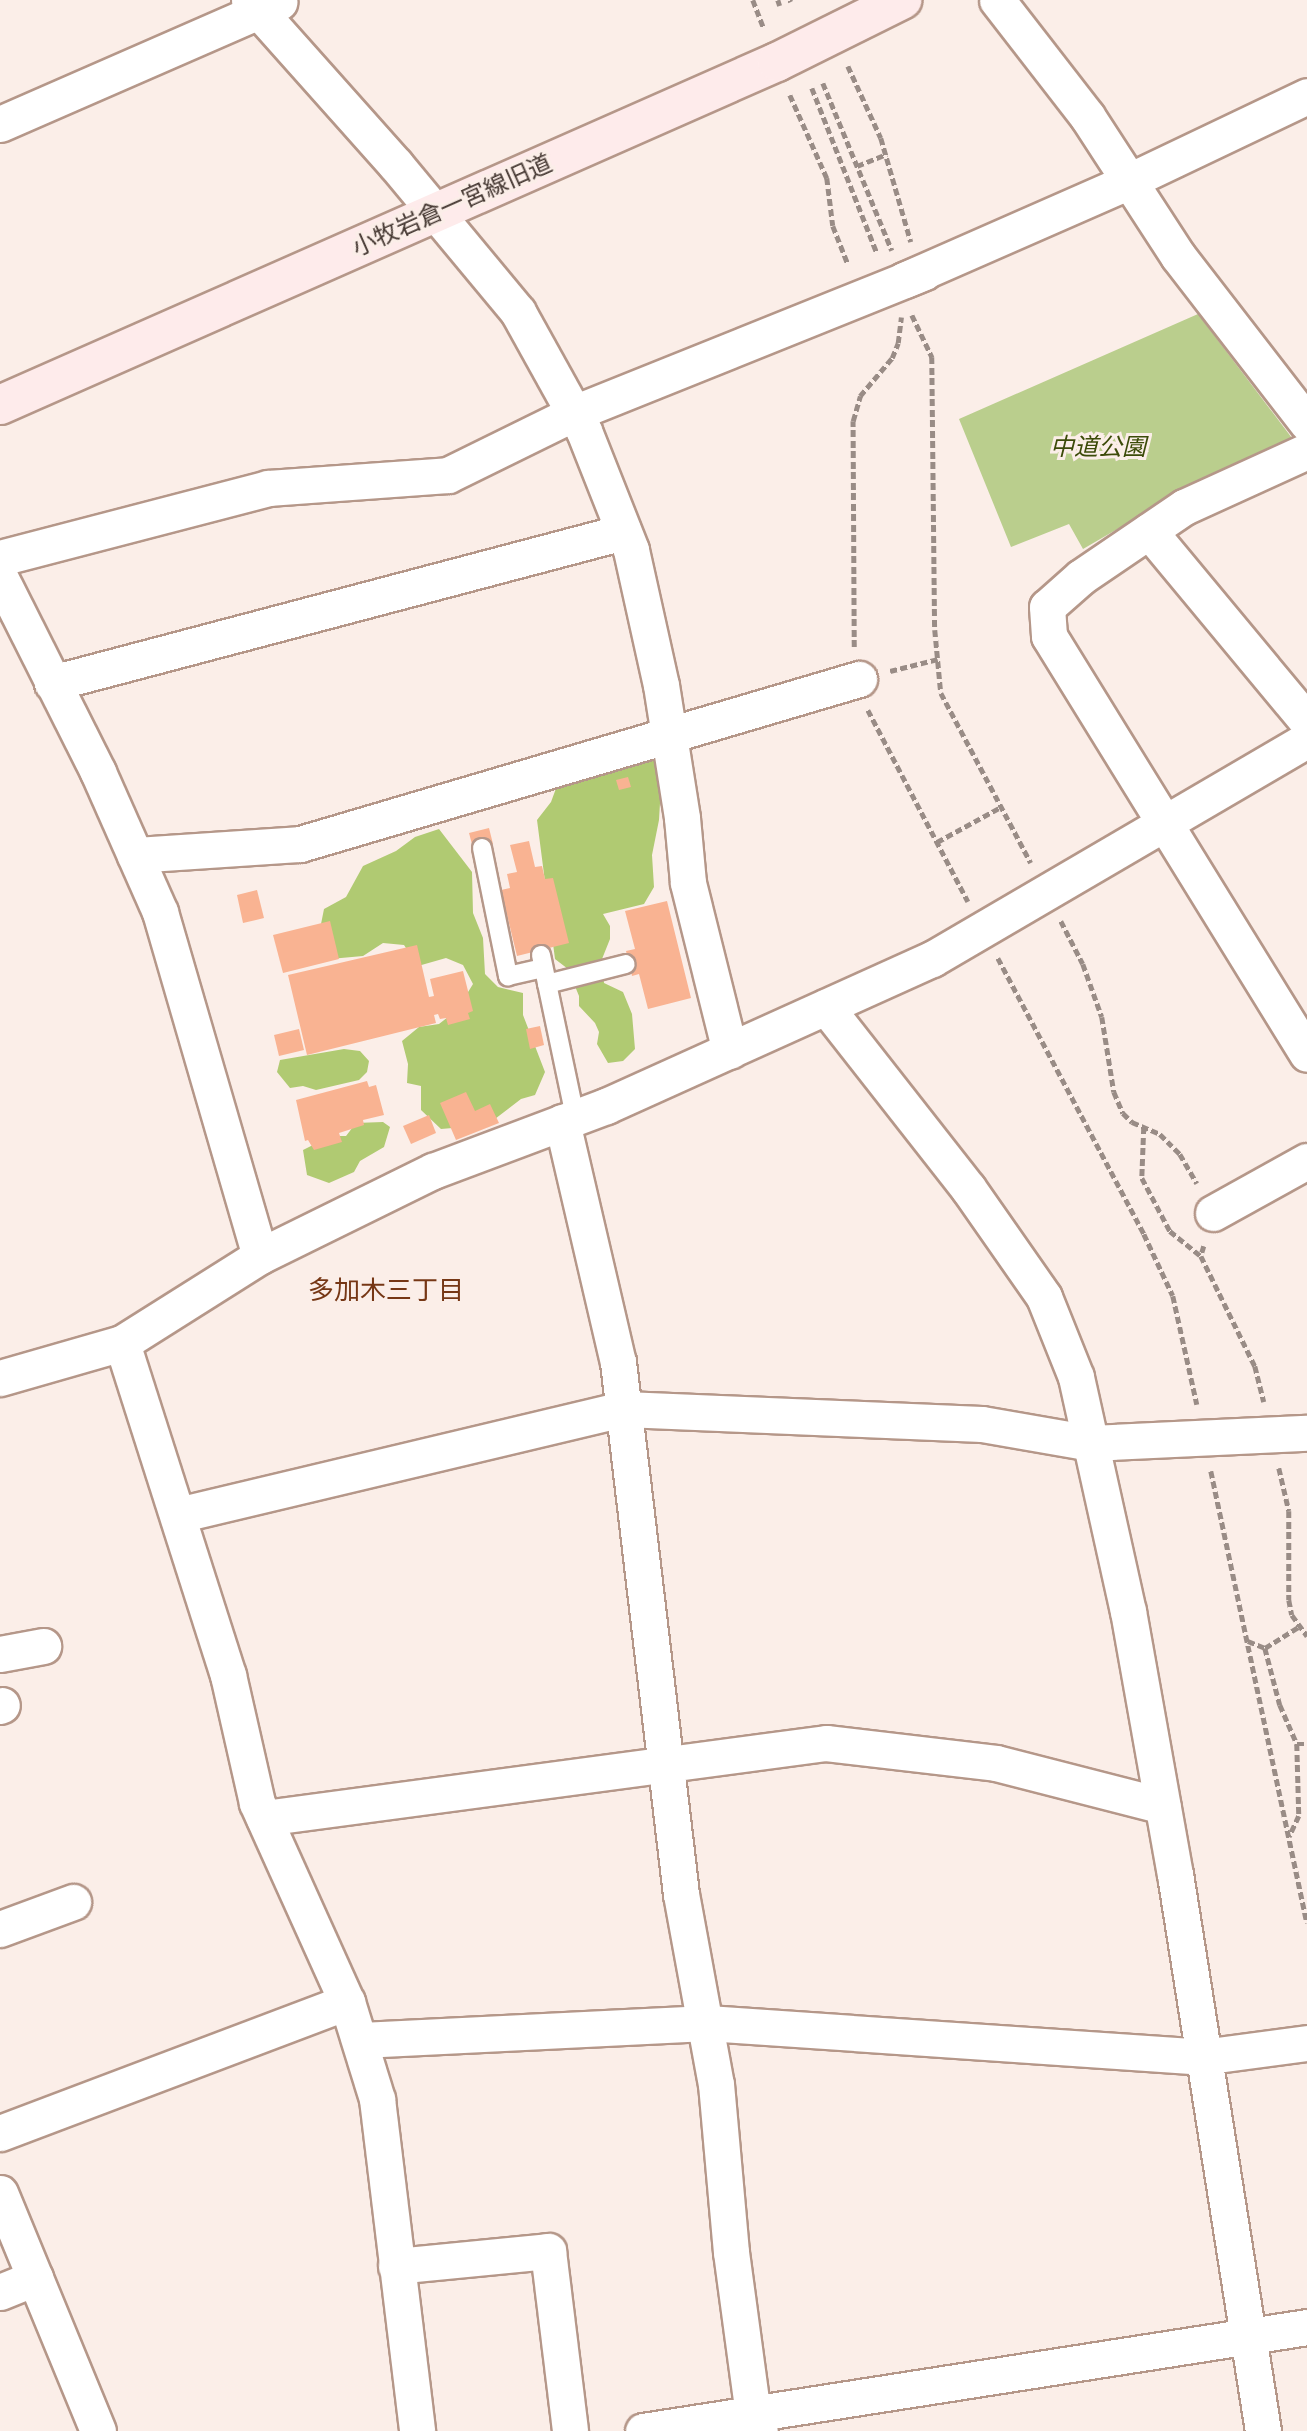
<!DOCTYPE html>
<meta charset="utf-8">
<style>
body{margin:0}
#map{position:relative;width:1307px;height:2431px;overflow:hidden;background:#fbeee8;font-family:"Libre Baskerville","Noto Sans JP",serif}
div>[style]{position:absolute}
.green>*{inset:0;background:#bace8d}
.forest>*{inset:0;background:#b0ca72}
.building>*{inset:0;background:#f9b392}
.path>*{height:4.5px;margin-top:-2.25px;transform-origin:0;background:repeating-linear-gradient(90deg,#998c86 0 7px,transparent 0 10.5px)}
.roads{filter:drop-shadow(2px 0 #b59789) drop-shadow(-2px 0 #b59789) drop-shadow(0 2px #b59789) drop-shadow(0 -2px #b59789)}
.lane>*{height:18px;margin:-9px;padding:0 9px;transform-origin:9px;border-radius:9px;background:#fff}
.street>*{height:35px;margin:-17.5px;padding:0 17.5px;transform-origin:17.5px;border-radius:17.5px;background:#fff}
.secondary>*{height:38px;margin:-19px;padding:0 19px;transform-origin:19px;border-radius:19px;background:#feebeb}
span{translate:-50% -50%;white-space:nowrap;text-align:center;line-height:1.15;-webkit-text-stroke:6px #fbeee8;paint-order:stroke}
.street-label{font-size:24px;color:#463933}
.park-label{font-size:24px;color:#3c4b09;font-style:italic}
.neighbourhood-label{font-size:26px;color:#763715}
</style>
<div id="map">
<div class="green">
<i style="clip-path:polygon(1198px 314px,1298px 446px,1176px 495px,1083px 549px,1069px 524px,1011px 547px,959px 419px)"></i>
</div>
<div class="forest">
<i style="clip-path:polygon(636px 753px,653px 759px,662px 769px,659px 820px,652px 855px,654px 887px,644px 904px,603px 914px,610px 926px,610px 939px,602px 959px,604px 983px,623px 992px,632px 1014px,635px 1049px,623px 1061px,608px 1063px,597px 1044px,599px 1032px,595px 1023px,579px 1006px,579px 996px,568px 969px,555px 959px,537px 820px,551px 802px,558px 783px)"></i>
<i style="clip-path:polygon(439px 829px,472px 872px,473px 913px,483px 938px,485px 974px,498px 987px,523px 993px,523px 1015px,545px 1072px,535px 1095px,521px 1099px,487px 1125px,441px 1129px,421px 1110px,421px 1086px,407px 1083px,408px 1064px,402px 1041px,419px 1027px,439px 1024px,457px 1010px,473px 984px,463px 965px,446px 958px,418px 966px,404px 945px,383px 943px,363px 956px,330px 959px,320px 929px,324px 909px,346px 897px,363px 866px,396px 851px,415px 837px)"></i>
<i style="clip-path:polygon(344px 1049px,360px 1051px,369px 1061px,367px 1072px,359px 1080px,316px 1090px,303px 1086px,290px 1088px,277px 1072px,280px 1060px)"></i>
<i style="clip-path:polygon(383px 1122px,390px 1127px,384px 1147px,360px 1161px,354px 1172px,329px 1183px,307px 1175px,303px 1150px,331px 1136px,346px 1136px,356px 1123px)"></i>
</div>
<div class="building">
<i style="clip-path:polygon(628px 777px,631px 787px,619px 790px,616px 780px)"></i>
<i style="clip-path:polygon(489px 828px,493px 844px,473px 848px,469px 833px)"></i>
<i style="clip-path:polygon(529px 841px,535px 867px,542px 866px,545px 879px,553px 878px,569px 943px,517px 956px,501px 890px,510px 888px,507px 874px,517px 872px,510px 845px)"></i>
<i style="clip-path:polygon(257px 890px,264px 918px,243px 923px,237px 895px)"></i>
<i style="clip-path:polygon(667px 901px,691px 998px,648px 1009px,639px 974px,632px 976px,626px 951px,635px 949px,625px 911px)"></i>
<i style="clip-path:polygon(330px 921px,339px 959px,283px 973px,273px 935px)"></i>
<i style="clip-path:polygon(417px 945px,429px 997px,434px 996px,430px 979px,463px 971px,473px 1011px,468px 1013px,470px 1019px,448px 1025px,446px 1018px,440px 1019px,438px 1014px,434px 1015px,436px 1023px,307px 1055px,288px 975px)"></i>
<i style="clip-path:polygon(540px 1026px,544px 1045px,530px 1049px,526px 1029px)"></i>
<i style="clip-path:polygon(299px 1029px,304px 1050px,279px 1056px,274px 1035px)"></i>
<i style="clip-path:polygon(367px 1081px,369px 1087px,376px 1085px,384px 1115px,363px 1120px,364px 1125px,339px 1133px,342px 1142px,314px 1150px,308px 1140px,305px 1141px,296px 1100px)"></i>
<i style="clip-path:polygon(466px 1092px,475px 1111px,490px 1104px,499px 1123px,456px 1140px,440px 1103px)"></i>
<i style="clip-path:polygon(429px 1115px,436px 1133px,411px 1144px,403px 1126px)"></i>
</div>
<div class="path">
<i style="left:753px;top:0;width:30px;rotate:69deg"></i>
<i style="left:778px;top:0;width:6px;rotate:72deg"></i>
<i style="left:790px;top:0;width:2px;rotate:63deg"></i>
<i style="left:848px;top:66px;width:79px;rotate:65.4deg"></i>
<i style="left:881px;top:138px;width:108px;rotate:73.9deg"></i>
<i style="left:823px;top:83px;width:181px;rotate:67.6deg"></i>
<i style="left:812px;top:88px;width:177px;rotate:68.5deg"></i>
<i style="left:790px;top:95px;width:91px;rotate:66deg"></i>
<i style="left:827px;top:178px;width:48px;rotate:82.9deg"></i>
<i style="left:833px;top:226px;width:41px;rotate:68.5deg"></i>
<i style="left:857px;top:166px;width:32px;rotate:-22deg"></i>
<i style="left:912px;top:315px;width:47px;rotate:64.5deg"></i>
<i style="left:932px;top:357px;width:273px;rotate:89.4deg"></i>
<i style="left:935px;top:630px;width:63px;rotate:84.6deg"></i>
<i style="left:941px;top:693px;width:192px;rotate:62.1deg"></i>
<i style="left:854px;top:647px;width:226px;rotate:-90.3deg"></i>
<i style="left:853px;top:421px;width:26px;rotate:-74deg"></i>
<i style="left:860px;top:396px;width:50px;rotate:-49.9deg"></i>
<i style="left:892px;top:358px;width:16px;rotate:-68deg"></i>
<i style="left:898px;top:343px;width:26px;rotate:-83deg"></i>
<i style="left:890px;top:671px;width:49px;rotate:-14deg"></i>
<i style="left:868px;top:710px;width:216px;rotate:62.4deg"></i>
<i style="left:937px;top:842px;width:73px;rotate:-28.7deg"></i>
<i style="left:1061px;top:921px;width:48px;rotate:62.9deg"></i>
<i style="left:1083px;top:964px;width:56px;rotate:70.3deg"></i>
<i style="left:1102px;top:1017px;width:76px;rotate:80.9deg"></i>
<i style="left:1114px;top:1092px;width:23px;rotate:67deg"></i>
<i style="left:1123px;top:1113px;width:13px;rotate:45deg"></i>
<i style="left:1132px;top:1122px;width:30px;rotate:23deg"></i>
<i style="left:1160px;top:1134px;width:28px;rotate:45deg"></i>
<i style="left:1180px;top:1154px;width:34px;rotate:60deg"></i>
<i style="left:998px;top:958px;width:312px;rotate:62.1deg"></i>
<i style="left:1144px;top:1234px;width:68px;rotate:64.9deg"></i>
<i style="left:1173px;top:1296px;width:111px;rotate:77.5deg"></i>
<i style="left:1144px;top:1127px;width:51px;rotate:92.2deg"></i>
<i style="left:1142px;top:1178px;width:60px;rotate:62.2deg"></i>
<i style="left:1170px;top:1231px;width:40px;rotate:39deg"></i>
<i style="left:1204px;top:1246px;width:10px;rotate:107deg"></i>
<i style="left:1201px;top:1256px;width:123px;rotate:63.9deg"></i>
<i style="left:1255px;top:1366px;width:37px;rotate:76deg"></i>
<i style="left:1279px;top:1468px;width:44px;rotate:76.9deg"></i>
<i style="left:1289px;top:1511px;width:89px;rotate:90deg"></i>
<i style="left:1289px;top:1600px;width:15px;rotate:79deg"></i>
<i style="left:1292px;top:1615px;width:26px;rotate:54deg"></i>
<i style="left:1211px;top:1471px;width:462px;rotate:78deg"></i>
<i style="left:1248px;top:1641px;width:18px;rotate:22deg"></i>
<i style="left:1265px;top:1648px;width:59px;rotate:75.3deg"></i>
<i style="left:1280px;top:1705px;width:43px;rotate:66.4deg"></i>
<i style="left:1297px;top:1744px;width:72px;rotate:88.4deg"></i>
<i style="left:1299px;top:1816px;width:23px;rotate:115deg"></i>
<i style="left:1265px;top:1648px;width:41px;rotate:-32.2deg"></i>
<i style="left:1297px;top:1744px;width:10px"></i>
</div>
<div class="roads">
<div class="lane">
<i style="left:482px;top:848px;width:131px;rotate:78.5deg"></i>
<i style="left:508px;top:976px;width:36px;rotate:-13deg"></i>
<i style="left:541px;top:955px;width:166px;rotate:78.1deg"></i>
<i style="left:547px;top:984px;width:81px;rotate:-14.2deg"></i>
</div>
<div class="street">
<i style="left:249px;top:0;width:221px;rotate:48.3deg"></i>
<i style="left:396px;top:165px;width:191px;rotate:50.3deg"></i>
<i style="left:518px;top:312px;width:136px;rotate:61deg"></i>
<i style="left:584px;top:431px;width:128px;rotate:68.4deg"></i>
<i style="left:631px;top:550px;width:138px;rotate:77.5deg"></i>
<i style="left:661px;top:685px;width:135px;rotate:81deg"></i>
<i style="left:682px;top:818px;width:65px;rotate:84.7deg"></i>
<i style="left:688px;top:883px;width:173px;rotate:76deg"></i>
<i style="left:997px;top:0;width:147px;rotate:52.2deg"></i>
<i style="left:1087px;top:116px;width:167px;rotate:57deg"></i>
<i style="left:1178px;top:256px;width:211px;rotate:52.3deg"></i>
<i style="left:0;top:124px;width:305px;rotate:-23.6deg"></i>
<i style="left:904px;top:280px;width:246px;rotate:-23.7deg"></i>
<i style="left:1129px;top:181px;width:197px;rotate:-25.5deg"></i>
<i style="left:1307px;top:451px;width:135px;rotate:155.5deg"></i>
<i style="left:1184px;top:507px;width:125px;rotate:145.8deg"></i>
<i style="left:1081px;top:577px;width:45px;rotate:138.6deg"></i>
<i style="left:1047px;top:607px;width:29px;rotate:86deg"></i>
<i style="left:1049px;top:636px;width:491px;rotate:58.3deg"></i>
<i style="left:1149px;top:531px;width:247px;rotate:50.3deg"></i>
<i style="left:0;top:558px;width:277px;rotate:-14.6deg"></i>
<i style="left:268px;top:488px;width:180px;rotate:-4.1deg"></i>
<i style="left:448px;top:475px;width:140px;rotate:-26.2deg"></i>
<i style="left:574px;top:413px;width:377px;rotate:-21.9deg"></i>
<i style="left:924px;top:272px;width:22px;rotate:158deg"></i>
<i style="left:0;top:577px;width:218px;rotate:63.3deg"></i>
<i style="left:98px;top:772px;width:153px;rotate:66.1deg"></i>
<i style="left:160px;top:912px;width:358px;rotate:73.8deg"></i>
<i style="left:52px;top:683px;width:591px;rotate:-14.81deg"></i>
<i style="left:135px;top:855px;width:165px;rotate:-3.8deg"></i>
<i style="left:300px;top:844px;width:583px;rotate:-16.45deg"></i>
<i style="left:826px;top:1007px;width:230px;rotate:51.9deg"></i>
<i style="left:968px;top:1188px;width:133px;rotate:55.1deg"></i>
<i style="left:1044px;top:1297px;width:86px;rotate:68.2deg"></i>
<i style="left:1076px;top:1377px;width:240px;rotate:77.5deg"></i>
<i style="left:1128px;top:1611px;width:267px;rotate:79.9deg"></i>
<i style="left:1175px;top:1874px;width:564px;rotate:81.02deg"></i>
<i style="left:562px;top:1122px;width:246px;rotate:76.9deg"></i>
<i style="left:618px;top:1362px;width:536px;rotate:83.25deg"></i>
<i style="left:681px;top:1894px;width:193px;rotate:79.6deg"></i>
<i style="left:716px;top:2084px;width:169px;rotate:84.9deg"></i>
<i style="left:731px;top:2252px;width:163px;rotate:82.3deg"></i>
<i style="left:753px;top:2414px;width:18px;rotate:68deg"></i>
<i style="left:1213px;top:1213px;width:107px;rotate:-29deg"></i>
<i style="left:122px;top:1343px;width:349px;rotate:72.3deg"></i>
<i style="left:228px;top:1675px;width:131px;rotate:77.2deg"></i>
<i style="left:257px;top:1803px;width:218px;rotate:65.7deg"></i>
<i style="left:347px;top:2002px;width:102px;rotate:72.8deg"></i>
<i style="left:377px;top:2099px;width:334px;rotate:83.1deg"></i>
<i style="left:0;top:1378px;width:127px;rotate:-16deg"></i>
<i style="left:122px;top:1343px;width:163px;rotate:-32.2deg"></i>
<i style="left:260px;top:1256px;width:193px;rotate:-26.2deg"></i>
<i style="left:433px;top:1171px;width:185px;rotate:-20.6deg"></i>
<i style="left:606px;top:1106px;width:358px;rotate:-24.3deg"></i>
<i style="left:932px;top:959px;width:434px;rotate:-30.3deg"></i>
<i style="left:178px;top:1515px;width:458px;rotate:-13.4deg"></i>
<i style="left:624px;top:1409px;width:358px;rotate:2.4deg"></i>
<i style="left:982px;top:1424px;width:111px;rotate:9.9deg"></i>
<i style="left:1091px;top:1443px;width:216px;rotate:-2.7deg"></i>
<i style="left:0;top:1654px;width:44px;rotate:-10.5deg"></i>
<i style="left:0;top:1706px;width:2px;rotate:-27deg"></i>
<i style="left:264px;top:1818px;width:567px;rotate:-7.6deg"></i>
<i style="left:826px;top:1743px;width:171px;rotate:6.7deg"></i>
<i style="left:996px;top:1763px;width:172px;rotate:14.4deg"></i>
<i style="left:0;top:1929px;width:78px;rotate:-20.3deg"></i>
<i style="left:361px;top:2040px;width:346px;rotate:-2.8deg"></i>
<i style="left:707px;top:2023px;width:496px;rotate:3.9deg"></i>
<i style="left:1202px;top:2057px;width:106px;rotate:-7.6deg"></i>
<i style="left:0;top:2133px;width:371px;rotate:-20.7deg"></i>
<i style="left:0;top:2193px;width:257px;rotate:67.6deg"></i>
<i style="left:396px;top:2266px;width:153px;rotate:-5.6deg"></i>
<i style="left:548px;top:2251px;width:181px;rotate:83deg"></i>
<i style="left:0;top:2292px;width:38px;rotate:-22deg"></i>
<i style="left:643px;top:2431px;width:672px;rotate:-8.9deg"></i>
</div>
<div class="secondary">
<i style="left:0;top:405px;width:849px;rotate:-23.82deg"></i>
<i style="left:777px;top:62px;width:140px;rotate:-26.4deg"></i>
</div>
</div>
<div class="street-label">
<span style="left:452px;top:205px;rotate:-24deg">小牧岩倉一宮線旧道</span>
</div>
<div class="park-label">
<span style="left:1098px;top:447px">中道公園</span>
</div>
<div class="neighbourhood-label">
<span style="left:386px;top:1291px">多加木三丁目</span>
</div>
</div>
